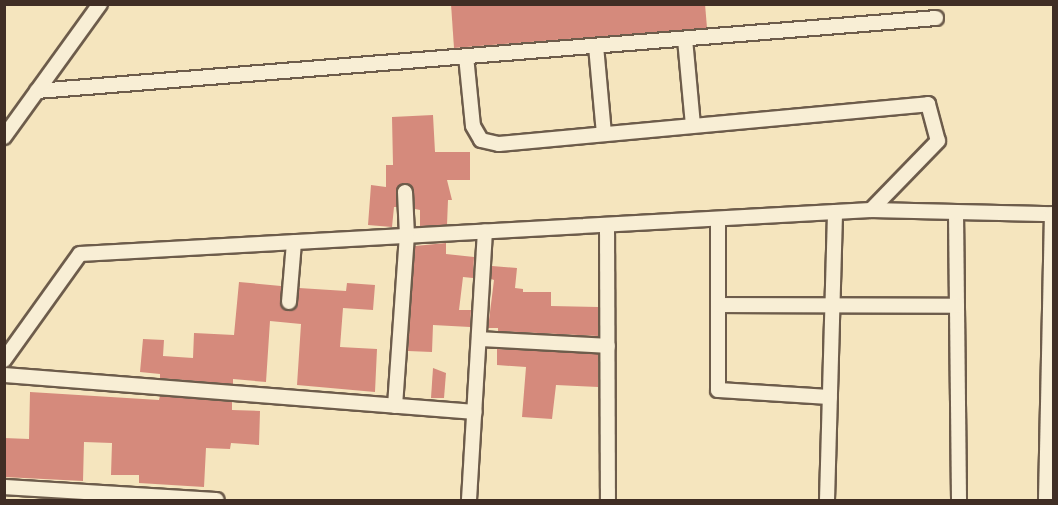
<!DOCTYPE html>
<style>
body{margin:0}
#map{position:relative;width:1058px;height:505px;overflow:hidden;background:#f5e5be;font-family:"IM FELL Great Primer",serif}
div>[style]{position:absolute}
.building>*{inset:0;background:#d58a7c}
.roads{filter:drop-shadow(2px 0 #6d5c4b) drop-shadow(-2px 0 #6d5c4b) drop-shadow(0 2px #6d5c4b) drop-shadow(0 -2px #6d5c4b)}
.minor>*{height:14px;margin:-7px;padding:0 7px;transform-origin:7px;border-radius:7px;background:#f8eed5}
span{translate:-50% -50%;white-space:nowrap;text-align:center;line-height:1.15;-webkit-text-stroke:4.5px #f8eed5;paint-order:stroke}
.frame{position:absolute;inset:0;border:6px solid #402e25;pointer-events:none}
</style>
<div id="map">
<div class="building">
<i style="clip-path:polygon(451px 4px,705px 4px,707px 28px,454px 48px)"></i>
<i style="clip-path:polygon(433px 115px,435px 152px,470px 152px,470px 180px,447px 180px,452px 200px,448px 200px,447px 225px,420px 226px,420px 210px,415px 209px,413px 188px,405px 183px,397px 188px,397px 207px,394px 207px,392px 227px,368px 225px,371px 185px,386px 187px,386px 165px,393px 165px,392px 117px)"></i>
<i style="clip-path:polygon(446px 243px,446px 254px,474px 257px,473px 278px,463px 277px,459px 310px,471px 310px,470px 327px,433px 325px,432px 352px,408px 351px,415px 246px)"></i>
<i style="clip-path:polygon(492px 266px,517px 268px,515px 288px,523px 289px,523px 292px,551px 292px,551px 306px,598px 307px,598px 336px,498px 331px,498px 328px,488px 328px,494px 280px,491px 279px)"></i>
<i style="clip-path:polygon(239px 282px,281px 286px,281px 305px,289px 311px,297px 307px,299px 288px,346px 291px,347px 283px,375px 285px,373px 310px,343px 308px,340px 347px,377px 349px,375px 392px,297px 385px,301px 324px,270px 321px,266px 382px,233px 379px,233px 384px,160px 378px,160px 374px,140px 372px,143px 339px,164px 340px,163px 356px,193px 358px,194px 333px,234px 335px)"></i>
<i style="clip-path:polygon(497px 349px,598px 354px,598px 387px,556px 385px,552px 419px,522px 417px,526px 367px,497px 365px)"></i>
<i style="clip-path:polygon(433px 368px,446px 373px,444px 398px,431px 398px)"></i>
<i style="clip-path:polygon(30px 392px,159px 400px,160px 396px,232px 402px,232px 410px,260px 411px,259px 445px,231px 443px,230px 449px,206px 448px,204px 487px,139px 483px,139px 475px,111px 475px,112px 443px,84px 442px,83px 481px,4px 477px,4px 438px,29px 439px)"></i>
</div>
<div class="roads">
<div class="minor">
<i style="left:685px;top:39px;width:87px;rotate:84.7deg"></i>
<i style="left:596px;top:46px;width:88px;rotate:84.8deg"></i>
<i style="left:466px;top:56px;width:70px;rotate:84.3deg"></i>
<i style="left:473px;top:126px;width:16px;rotate:60deg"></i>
<i style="left:481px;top:140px;width:18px;rotate:13deg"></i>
<i style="left:499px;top:144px;width:431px;rotate:-5.3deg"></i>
<i style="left:928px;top:104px;width:38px;rotate:75deg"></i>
<i style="left:938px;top:141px;width:96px;rotate:134.2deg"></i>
<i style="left:37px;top:91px;width:902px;rotate:-4.64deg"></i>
<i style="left:4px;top:137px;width:164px;rotate:-54.2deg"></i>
<i style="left:956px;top:212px;width:288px;rotate:89.4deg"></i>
<i style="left:718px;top:219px;width:171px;rotate:90deg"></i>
<i style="left:718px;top:390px;width:112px;rotate:3.6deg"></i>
<i style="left:607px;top:225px;width:275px;rotate:89.8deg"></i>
<i style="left:289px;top:302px;width:60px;rotate:-85.2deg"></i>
<i style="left:718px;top:305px;width:239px;rotate:0.2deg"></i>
<i style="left:479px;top:339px;width:129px;rotate:3.1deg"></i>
<i style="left:4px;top:360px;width:130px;rotate:-54.4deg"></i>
<i style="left:80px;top:254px;width:792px;rotate:-3.18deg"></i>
<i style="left:871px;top:210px;width:183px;rotate:1.3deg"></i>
<i style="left:4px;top:375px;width:472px;rotate:4.5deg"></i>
<i style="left:395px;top:406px;width:170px;rotate:-86deg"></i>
<i style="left:407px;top:236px;width:44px;rotate:-92.6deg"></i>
<i style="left:4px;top:487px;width:213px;rotate:3.5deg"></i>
<i style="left:469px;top:500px;width:269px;rotate:-86.6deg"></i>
<i style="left:827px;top:500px;width:288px;rotate:-88.4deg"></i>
<i style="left:1046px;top:500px;width:286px;rotate:-88.8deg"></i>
</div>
</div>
<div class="frame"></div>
</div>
